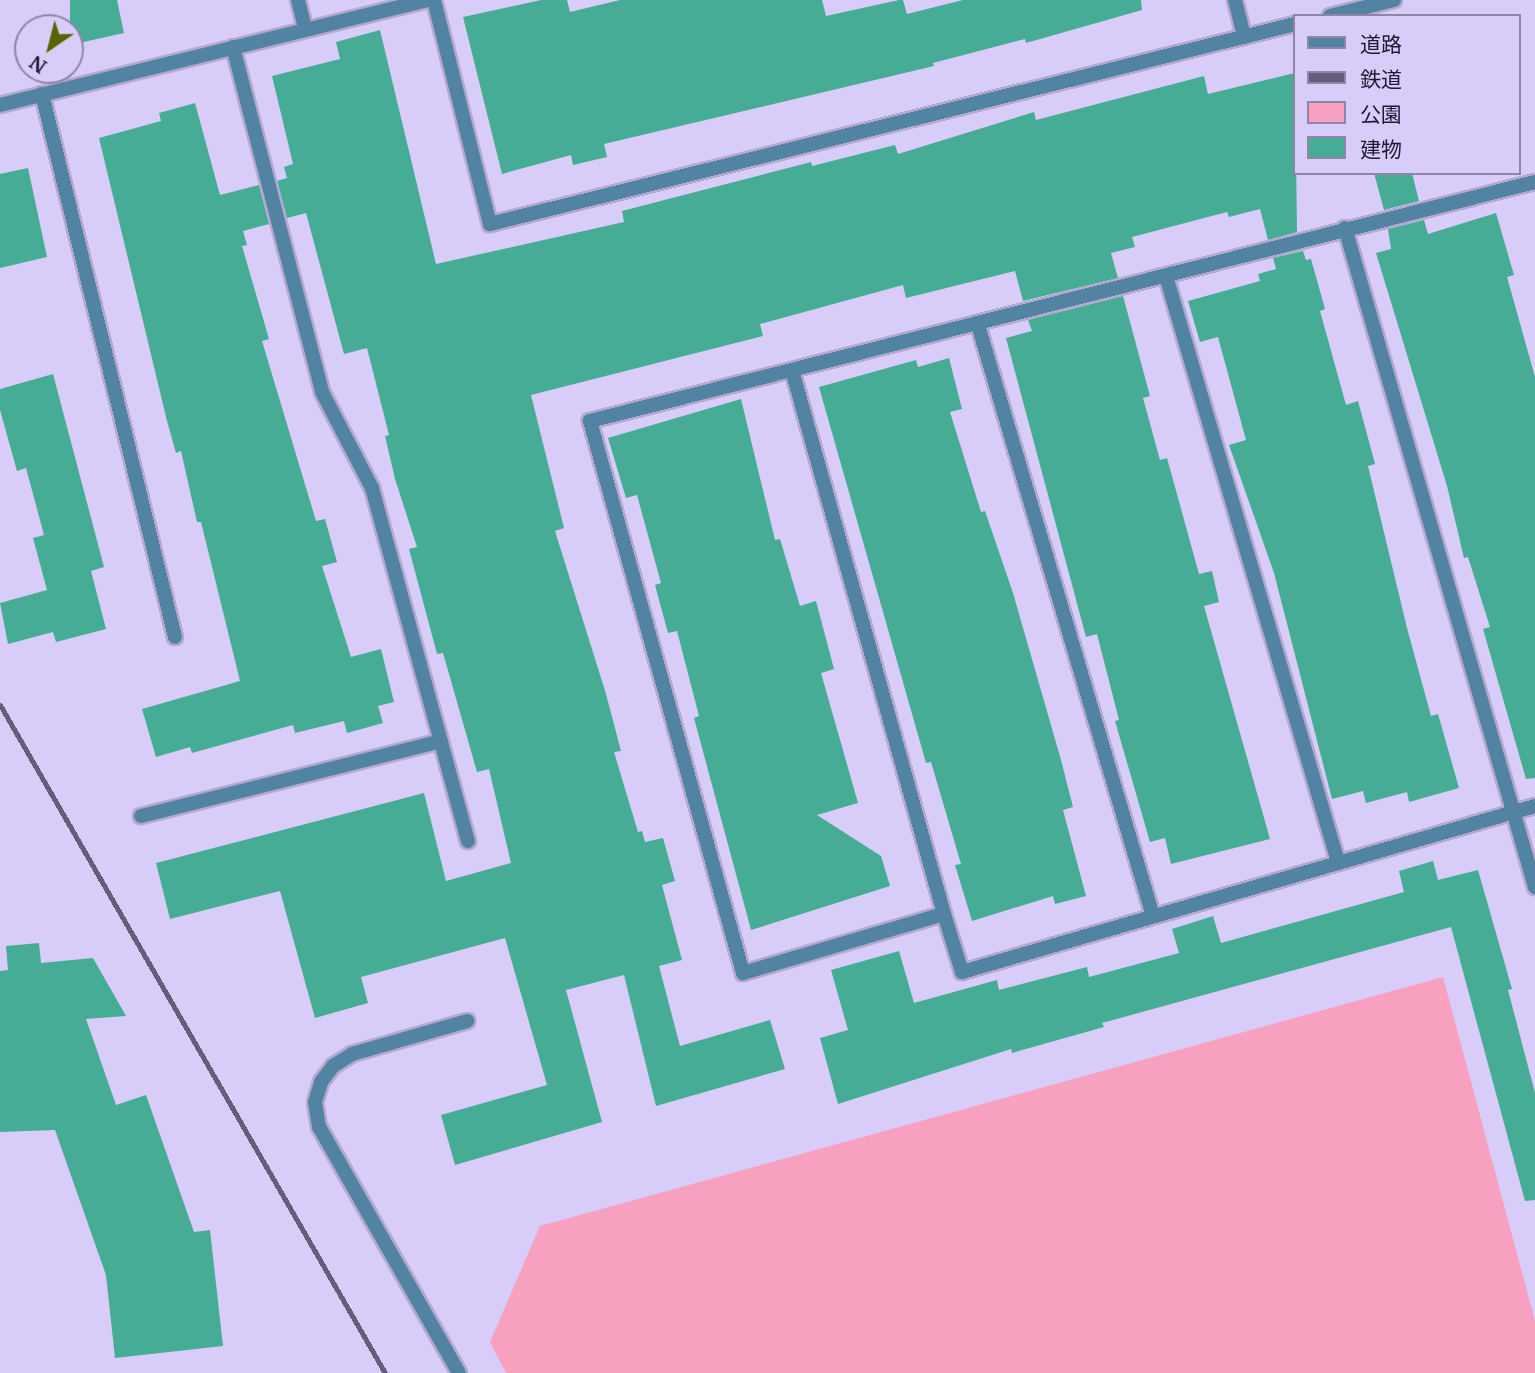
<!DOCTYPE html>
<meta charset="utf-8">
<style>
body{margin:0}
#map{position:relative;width:1535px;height:1373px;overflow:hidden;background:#d8cdf8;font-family:Merriweather,"Noto Sans JP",serif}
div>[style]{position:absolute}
.green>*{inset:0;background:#f8a0bf}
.building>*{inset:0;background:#47ac96}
.roads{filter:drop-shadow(2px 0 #b3a9d1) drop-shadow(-2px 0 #b3a9d1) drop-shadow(0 2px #b3a9d1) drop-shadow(0 -2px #b3a9d1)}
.street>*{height:14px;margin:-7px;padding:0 7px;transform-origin:7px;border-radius:7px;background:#5283a2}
.rail>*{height:5px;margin:-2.5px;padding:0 2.5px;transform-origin:2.5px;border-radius:2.5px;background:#665d7d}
span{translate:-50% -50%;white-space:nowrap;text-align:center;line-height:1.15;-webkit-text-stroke:5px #d8cdf8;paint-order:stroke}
.legend{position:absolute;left:1293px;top:14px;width:228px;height:161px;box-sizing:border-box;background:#d8cdf8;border:2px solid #8f85a9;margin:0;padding:9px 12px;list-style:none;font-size:21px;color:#211933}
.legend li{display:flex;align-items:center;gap:14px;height:35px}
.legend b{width:35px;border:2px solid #8f85a9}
.north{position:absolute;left:14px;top:14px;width:70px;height:70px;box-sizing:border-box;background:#d8cdf8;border:2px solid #8f85a9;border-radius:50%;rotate:215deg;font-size:19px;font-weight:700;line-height:28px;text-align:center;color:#211933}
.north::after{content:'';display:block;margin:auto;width:24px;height:32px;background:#586302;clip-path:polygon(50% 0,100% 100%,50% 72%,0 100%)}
</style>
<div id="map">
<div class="green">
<i style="clip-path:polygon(1443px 977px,1535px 1321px,1535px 1373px,506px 1373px,490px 1342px,540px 1226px)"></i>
</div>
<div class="building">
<i style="clip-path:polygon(70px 0,117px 0,124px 33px,70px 45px)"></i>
<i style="clip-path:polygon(541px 0,567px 0,570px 12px,620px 0,822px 0,826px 16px,899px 0,903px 0,907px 14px,963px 0,1141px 0,1142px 10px,1026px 43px,1025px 39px,933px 63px,934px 66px,604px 144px,607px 157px,573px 165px,571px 155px,502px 174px,463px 17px)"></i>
<i style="clip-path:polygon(380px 30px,436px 264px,624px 222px,622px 211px,811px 162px,812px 166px,895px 145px,898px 154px,1034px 112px,1036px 120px,1204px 76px,1208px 94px,1295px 73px,1297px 232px,1268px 240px,1260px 209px,1229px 217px,1227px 212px,1132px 237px,1135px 247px,1111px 253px,1118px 278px,1023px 301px,1015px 271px,906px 298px,903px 285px,760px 324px,763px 336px,531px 395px,564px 528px,555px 531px,606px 694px,621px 751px,614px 752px,638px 832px,642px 831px,645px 842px,663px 838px,675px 881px,662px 885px,682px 960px,659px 966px,680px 1046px,770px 1020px,785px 1069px,656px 1106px,624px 975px,566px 990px,602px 1122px,455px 1165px,441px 1115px,547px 1085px,505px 938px,361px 977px,368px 1003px,315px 1018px,280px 891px,170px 919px,156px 863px,424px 793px,446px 881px,511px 863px,489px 769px,477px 772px,443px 653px,437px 654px,409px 549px,417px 547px,395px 479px,385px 436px,389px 435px,367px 348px,344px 354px,306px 213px,287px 218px,277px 181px,287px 178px,284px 167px,293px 164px,272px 76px,340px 59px,336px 42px)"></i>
<i style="clip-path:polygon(195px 103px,220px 195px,259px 185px,269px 224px,243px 231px,247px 245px,242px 246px,269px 339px,262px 341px,316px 521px,325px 519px,337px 562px,322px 566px,351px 657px,381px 649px,394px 702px,378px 706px,383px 723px,347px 733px,344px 721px,295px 733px,293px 725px,192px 753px,190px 747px,156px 757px,142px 709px,240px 681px,201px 522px,197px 522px,181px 451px,176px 453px,167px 421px,99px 138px,161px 121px,159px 113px)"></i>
<i style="clip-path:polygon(28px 168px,47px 257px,0 268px,0 174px)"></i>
<i style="clip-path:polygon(1374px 173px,1412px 173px,1419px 201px,1384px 210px)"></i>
<i style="clip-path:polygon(1496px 213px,1514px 275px,1507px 277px,1535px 377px,1535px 778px,1526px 779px,1483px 629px,1490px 627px,1468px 557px,1464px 558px,1447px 486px,1376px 253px,1391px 249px,1388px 229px,1424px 220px,1428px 234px)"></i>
<i style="clip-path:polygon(1303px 251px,1306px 260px,1311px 259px,1325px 309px,1320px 311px,1346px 405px,1358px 401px,1375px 464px,1368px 466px,1407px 628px,1431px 716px,1438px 714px,1459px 788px,1409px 802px,1407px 792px,1366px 803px,1363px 791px,1332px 799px,1274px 573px,1229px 445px,1246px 440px,1218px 337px,1200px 342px,1188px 301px,1260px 281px,1258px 274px,1276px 269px,1273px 258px)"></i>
<i style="clip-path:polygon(1123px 296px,1150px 396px,1143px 398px,1160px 460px,1167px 458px,1199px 574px,1212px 571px,1219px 602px,1204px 606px,1270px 839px,1171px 864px,1165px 838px,1150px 842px,1115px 721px,1119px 720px,1097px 634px,1086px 637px,1006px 338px,1032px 331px,1028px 320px)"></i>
<i style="clip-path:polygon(949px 358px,962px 409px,950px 412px,981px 512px,985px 511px,1013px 593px,1061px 760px,1073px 807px,1063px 810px,1086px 896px,1055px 904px,1053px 896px,972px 921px,955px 865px,961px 864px,931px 762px,926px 763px,819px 387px,916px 360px,918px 367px)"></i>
<i style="clip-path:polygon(53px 374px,104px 567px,91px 571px,106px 629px,56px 642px,53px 632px,8px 644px,0 603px,47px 590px,33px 538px,44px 535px,26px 468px,17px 471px,0 410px,0 389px)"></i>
<i style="clip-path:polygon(741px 399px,775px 540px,780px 539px,800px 606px,816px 601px,834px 669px,821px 673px,858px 803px,817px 815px,881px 856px,890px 886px,751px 930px,694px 718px,699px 716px,677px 631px,668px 633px,655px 585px,661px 583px,637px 495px,626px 498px,608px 438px)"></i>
<i style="clip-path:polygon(1433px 861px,1438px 880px,1478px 870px,1512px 989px,1508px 990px,1535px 1093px,1535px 1200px,1525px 1201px,1451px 927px,1102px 1023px,1104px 1027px,1012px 1053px,1011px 1049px,838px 1104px,820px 1038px,848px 1030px,831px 970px,899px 951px,914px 1003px,997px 980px,999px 990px,1087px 967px,1089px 977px,1179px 953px,1172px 929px,1213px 916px,1221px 943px,1404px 892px,1399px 871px)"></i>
<i style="clip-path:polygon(39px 943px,41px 963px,93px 958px,126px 1016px,86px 1019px,116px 1105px,146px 1095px,194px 1232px,210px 1230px,223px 1346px,115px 1358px,106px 1275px,55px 1130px,0 1132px,0 971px,8px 970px,6px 946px)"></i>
</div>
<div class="roads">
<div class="street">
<i style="left:298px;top:0;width:29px;rotate:76deg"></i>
<i style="left:434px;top:0;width:231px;rotate:76deg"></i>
<i style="left:490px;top:224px;width:829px;rotate:-13.95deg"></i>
<i style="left:1235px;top:0;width:38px;rotate:76deg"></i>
<i style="left:1330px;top:16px;width:66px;rotate:-14deg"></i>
<i style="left:233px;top:47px;width:356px;rotate:75.5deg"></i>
<i style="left:322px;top:392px;width:108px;rotate:62.5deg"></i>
<i style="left:372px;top:488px;width:366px;rotate:74.8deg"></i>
<i style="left:42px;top:94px;width:559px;rotate:76.24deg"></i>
<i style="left:0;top:105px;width:441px;rotate:-13.8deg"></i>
<i style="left:1535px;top:182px;width:975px;rotate:165.81deg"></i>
<i style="left:590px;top:421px;width:573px;rotate:74.51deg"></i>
<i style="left:743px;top:973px;width:209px;rotate:-16.4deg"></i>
<i style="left:944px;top:914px;width:61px;rotate:72.8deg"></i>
<i style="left:962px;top:972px;width:597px;rotate:-16.16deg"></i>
<i style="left:1345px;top:228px;width:686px;rotate:73.92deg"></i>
<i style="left:1166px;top:276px;width:611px;rotate:73.64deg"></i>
<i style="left:978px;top:325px;width:616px;rotate:73.51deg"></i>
<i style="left:792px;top:370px;width:565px;rotate:74.39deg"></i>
<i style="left:141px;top:816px;width:309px;rotate:-14deg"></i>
<i style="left:459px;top:1373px;width:283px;rotate:-119.6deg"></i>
<i style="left:319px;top:1127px;width:25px;rotate:-99deg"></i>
<i style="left:315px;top:1102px;width:21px;rotate:-73deg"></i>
<i style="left:321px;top:1082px;width:20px;rotate:-53deg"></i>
<i style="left:333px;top:1066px;width:22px;rotate:-32deg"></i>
<i style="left:352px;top:1054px;width:120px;rotate:-16deg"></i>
</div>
</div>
<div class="rail">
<i style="left:0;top:705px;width:771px;rotate:60.04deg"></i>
</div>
<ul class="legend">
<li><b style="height:9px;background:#5283a2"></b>道路</li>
<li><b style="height:9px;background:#665d7d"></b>鉄道</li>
<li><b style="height:19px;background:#f8a0bf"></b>公園</li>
<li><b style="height:19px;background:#47ac96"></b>建物</li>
</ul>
<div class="north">N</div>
</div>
